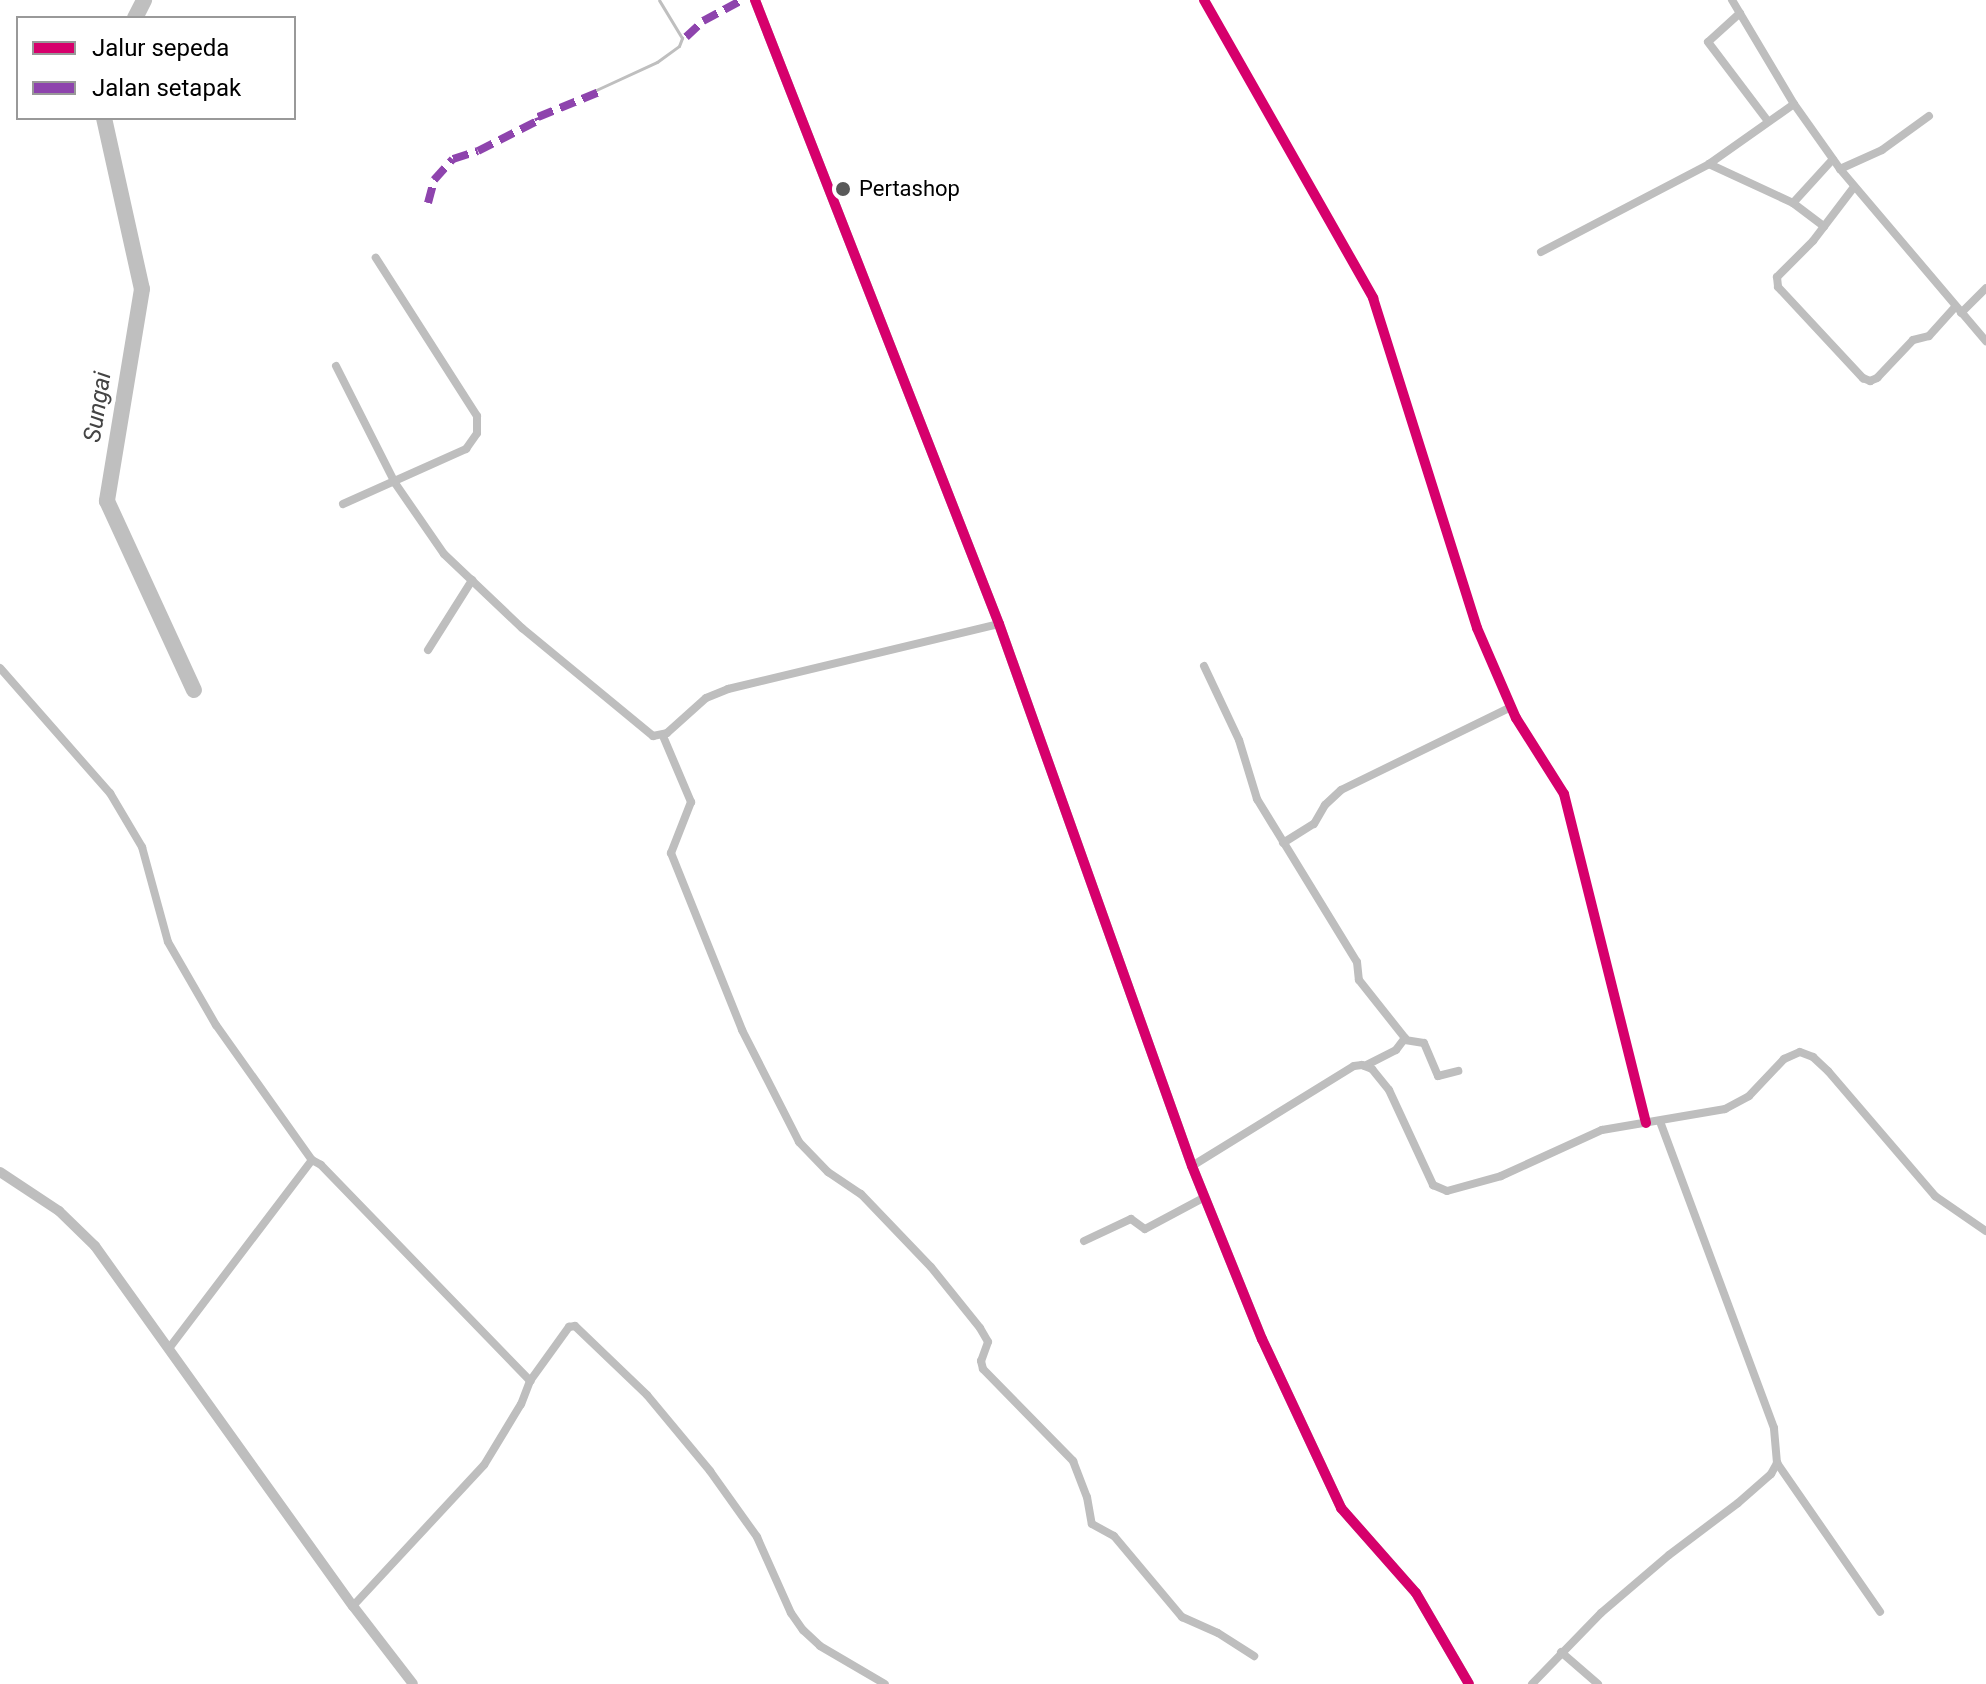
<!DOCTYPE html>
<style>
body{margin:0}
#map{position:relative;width:1986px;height:1684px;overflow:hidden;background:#fff;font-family:Roboto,sans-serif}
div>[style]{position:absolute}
.stream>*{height:3px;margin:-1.5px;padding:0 1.5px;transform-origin:1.5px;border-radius:1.5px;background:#bfbfbf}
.river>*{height:16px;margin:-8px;padding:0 8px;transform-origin:8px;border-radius:8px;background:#bfbfbf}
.minor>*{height:8px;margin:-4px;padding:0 4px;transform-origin:4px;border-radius:4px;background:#bebebe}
.tertiary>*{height:10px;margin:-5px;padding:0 5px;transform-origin:5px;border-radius:5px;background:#bebebe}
.quiet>*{height:8px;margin-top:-4px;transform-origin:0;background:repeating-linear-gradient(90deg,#8e44ad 0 16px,transparent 0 24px)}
.cycleway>*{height:10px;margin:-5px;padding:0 5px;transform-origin:5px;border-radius:5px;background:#d6006c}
.dots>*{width:22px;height:22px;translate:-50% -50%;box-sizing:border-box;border:4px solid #fff;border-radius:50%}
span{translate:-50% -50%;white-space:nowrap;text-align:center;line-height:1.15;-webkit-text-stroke:8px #fff;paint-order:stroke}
.poi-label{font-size:22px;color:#000}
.left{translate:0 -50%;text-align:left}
.water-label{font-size:24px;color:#444;font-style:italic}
.legend{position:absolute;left:16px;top:16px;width:280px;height:104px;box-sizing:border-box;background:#fff;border:2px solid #999;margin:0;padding:10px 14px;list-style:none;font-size:24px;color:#000}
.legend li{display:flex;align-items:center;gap:16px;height:40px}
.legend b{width:40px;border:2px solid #999}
</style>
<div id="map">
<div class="stream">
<i style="left:594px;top:91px;width:69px;rotate:-24.7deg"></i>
<i style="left:657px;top:62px;width:27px;rotate:-36deg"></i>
<i style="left:679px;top:46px;width:9px;rotate:-69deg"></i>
<i style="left:682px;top:38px;width:44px;rotate:-121.2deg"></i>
</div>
<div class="river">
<i style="left:135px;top:18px;width:20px;rotate:-63deg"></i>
<i style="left:104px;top:118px;width:175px;rotate:77.5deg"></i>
<i style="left:142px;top:289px;width:215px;rotate:99.4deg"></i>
<i style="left:107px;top:501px;width:208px;rotate:65.3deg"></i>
</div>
<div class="minor">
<i style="left:1204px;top:0;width:343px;rotate:60.4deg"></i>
<i style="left:1373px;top:298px;width:346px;rotate:72.5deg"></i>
<i style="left:1477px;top:628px;width:98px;rotate:66.6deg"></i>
<i style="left:1516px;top:718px;width:90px;rotate:57.7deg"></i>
<i style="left:1564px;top:794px;width:339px;rotate:76deg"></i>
<i style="left:1732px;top:0;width:121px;rotate:59.2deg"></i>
<i style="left:1794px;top:104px;width:80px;rotate:54.7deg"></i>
<i style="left:1840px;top:169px;width:226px;rotate:49.7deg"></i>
<i style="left:1740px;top:13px;width:43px;rotate:137.8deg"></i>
<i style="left:1708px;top:42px;width:98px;rotate:52.9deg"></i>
<i style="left:1709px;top:164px;width:93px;rotate:24.9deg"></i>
<i style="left:1793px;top:203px;width:39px;rotate:37deg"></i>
<i style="left:1840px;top:169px;width:46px;rotate:-24.3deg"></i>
<i style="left:1882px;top:150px;width:58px;rotate:-35.9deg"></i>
<i style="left:1854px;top:187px;width:68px;rotate:127.2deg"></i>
<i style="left:1813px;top:241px;width:51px;rotate:135deg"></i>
<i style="left:1777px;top:277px;width:10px;rotate:84deg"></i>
<i style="left:1778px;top:287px;width:125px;rotate:47deg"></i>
<i style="left:1863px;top:378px;width:8px;rotate:23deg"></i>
<i style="left:1870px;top:381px;width:8px;rotate:-23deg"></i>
<i style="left:1877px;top:378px;width:52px;rotate:-46.5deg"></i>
<i style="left:1913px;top:340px;width:16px;rotate:-14deg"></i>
<i style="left:1929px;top:336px;width:39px;rotate:-48deg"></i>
<i style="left:1793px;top:203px;width:59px;rotate:-47.7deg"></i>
<i style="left:1541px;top:252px;width:190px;rotate:-27.6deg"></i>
<i style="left:1709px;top:164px;width:104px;rotate:-35.2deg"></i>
<i style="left:1961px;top:313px;width:35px;rotate:-45deg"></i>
<i style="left:336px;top:366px;width:131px;rotate:63.2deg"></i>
<i style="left:395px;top:483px;width:86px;rotate:55.4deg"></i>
<i style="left:444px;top:554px;width:108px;rotate:43.5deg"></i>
<i style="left:522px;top:628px;width:170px;rotate:39.5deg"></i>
<i style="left:653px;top:736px;width:14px;rotate:-12deg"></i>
<i style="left:667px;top:733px;width:52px;rotate:-41.9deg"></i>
<i style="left:706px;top:698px;width:24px;rotate:-22deg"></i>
<i style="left:728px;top:689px;width:279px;rotate:-13.5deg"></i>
<i style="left:343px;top:504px;width:135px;rotate:-24.1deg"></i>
<i style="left:466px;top:449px;width:19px;rotate:-55deg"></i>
<i style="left:477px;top:433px;width:17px;rotate:-90deg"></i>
<i style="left:477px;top:416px;width:188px;rotate:-122.6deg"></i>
<i style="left:428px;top:650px;width:83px;rotate:-57.8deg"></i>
<i style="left:1204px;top:666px;width:82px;rotate:64.7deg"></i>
<i style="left:1239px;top:740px;width:62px;rotate:73deg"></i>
<i style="left:1257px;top:799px;width:191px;rotate:58.5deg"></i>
<i style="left:1357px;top:962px;width:18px;rotate:84deg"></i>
<i style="left:1359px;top:980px;width:74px;rotate:51.6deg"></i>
<i style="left:1405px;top:1038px;width:15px;rotate:127deg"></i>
<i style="left:1396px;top:1050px;width:35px;rotate:153deg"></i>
<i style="left:0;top:668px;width:167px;rotate:48.7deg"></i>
<i style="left:110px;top:793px;width:63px;rotate:59.3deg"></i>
<i style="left:142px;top:847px;width:98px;rotate:74.7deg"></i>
<i style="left:168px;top:942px;width:96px;rotate:60deg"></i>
<i style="left:216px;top:1025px;width:166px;rotate:54.6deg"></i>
<i style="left:663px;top:736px;width:72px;rotate:67deg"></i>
<i style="left:691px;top:802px;width:55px;rotate:111.4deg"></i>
<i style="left:671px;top:853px;width:191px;rotate:68.1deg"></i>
<i style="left:742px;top:1030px;width:126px;rotate:63deg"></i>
<i style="left:799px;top:1142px;width:42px;rotate:46deg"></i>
<i style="left:828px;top:1172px;width:40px;rotate:34deg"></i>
<i style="left:861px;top:1194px;width:101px;rotate:46.2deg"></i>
<i style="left:931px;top:1267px;width:78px;rotate:51.2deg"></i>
<i style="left:980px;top:1328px;width:16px;rotate:60deg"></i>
<i style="left:988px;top:1342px;width:20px;rotate:110deg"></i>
<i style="left:981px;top:1361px;width:8px;rotate:76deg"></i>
<i style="left:983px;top:1369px;width:129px;rotate:45.6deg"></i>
<i style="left:1073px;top:1461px;width:39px;rotate:69deg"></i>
<i style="left:1087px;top:1497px;width:27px;rotate:80deg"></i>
<i style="left:1092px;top:1524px;width:25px;rotate:29deg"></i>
<i style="left:1114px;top:1536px;width:106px;rotate:50deg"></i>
<i style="left:1182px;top:1617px;width:39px;rotate:24deg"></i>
<i style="left:1218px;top:1633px;width:43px;rotate:32.6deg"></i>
<i style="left:1283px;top:843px;width:36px;rotate:-32deg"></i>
<i style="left:1314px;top:824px;width:22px;rotate:-60deg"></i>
<i style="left:1325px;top:805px;width:22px;rotate:-43deg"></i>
<i style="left:1341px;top:790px;width:189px;rotate:-26deg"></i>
<i style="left:1405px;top:1040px;width:19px;rotate:9deg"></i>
<i style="left:1424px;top:1043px;width:36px;rotate:67deg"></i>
<i style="left:1438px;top:1076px;width:21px;rotate:-14deg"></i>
<i style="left:1192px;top:1166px;width:190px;rotate:-31.7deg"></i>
<i style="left:1354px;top:1066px;width:8px;rotate:-7deg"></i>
<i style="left:1362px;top:1065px;width:11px;rotate:22deg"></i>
<i style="left:1372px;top:1069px;width:27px;rotate:51deg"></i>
<i style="left:1389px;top:1090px;width:105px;rotate:65.1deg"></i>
<i style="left:1433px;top:1185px;width:15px;rotate:23deg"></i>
<i style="left:1447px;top:1191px;width:56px;rotate:-15.5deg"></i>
<i style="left:1501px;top:1176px;width:111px;rotate:-24.5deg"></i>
<i style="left:1602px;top:1130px;width:125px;rotate:-9.7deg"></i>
<i style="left:1725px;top:1109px;width:27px;rotate:-28deg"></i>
<i style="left:1749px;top:1096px;width:51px;rotate:-46.6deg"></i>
<i style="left:1784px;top:1059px;width:17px;rotate:-24deg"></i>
<i style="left:1800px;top:1052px;width:14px;rotate:21deg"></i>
<i style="left:1813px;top:1057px;width:21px;rotate:43deg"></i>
<i style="left:1828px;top:1071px;width:165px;rotate:49.4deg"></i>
<i style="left:1935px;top:1196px;width:62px;rotate:34.5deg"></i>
<i style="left:1084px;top:1241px;width:52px;rotate:-25.1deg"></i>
<i style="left:1131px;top:1219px;width:17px;rotate:36deg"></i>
<i style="left:1145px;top:1229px;width:68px;rotate:-28.1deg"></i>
<i style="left:170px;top:1347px;width:235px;rotate:-52.8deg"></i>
<i style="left:312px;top:1160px;width:10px;rotate:29deg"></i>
<i style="left:321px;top:1165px;width:301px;rotate:45.9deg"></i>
<i style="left:530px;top:1381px;width:25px;rotate:111deg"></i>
<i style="left:521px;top:1404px;width:71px;rotate:121.2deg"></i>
<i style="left:484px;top:1465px;width:192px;rotate:132.9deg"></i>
<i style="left:530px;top:1381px;width:67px;rotate:-54.2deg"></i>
<i style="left:569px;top:1327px;width:6px;rotate:-9deg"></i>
<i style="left:575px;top:1326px;width:100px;rotate:43.8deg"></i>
<i style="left:647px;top:1395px;width:99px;rotate:50.3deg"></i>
<i style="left:710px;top:1471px;width:81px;rotate:54.5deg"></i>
<i style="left:757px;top:1537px;width:83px;rotate:65.9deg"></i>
<i style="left:791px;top:1613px;width:21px;rotate:55deg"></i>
<i style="left:803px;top:1630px;width:23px;rotate:43deg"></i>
<i style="left:820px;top:1646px;width:75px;rotate:30.3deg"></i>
<i style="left:1777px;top:1463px;width:181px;rotate:55.3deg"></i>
<i style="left:1561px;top:1652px;width:49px;rotate:40.9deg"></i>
<i style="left:1532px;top:1684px;width:99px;rotate:-45.8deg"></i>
<i style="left:1601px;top:1613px;width:89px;rotate:-40.5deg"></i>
<i style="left:1669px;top:1555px;width:86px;rotate:-37deg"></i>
<i style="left:1738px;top:1503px;width:44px;rotate:-41.3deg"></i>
<i style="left:1771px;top:1474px;width:13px;rotate:-61deg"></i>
<i style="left:1777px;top:1463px;width:35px;rotate:-95deg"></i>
<i style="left:1774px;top:1428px;width:327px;rotate:-110.4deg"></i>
</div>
<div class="tertiary">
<i style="left:755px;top:0;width:670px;rotate:68.64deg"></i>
<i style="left:999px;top:624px;width:575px;rotate:70.4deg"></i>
<i style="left:1192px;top:1166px;width:187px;rotate:68deg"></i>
<i style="left:1262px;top:1339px;width:187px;rotate:64.9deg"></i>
<i style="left:1341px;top:1508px;width:113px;rotate:48.6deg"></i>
<i style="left:1416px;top:1593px;width:105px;rotate:59.8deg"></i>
<i style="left:0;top:1172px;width:71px;rotate:33.5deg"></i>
<i style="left:59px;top:1211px;width:50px;rotate:44.2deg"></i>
<i style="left:95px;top:1246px;width:443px;rotate:54.4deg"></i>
<i style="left:353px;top:1606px;width:98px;rotate:52.4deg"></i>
</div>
<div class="quiet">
<i style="left:686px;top:37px;width:23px;rotate:-43deg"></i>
<i style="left:703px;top:21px;width:44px;rotate:-28.3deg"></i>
<i style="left:428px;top:203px;width:24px;rotate:-75deg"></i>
<i style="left:434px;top:180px;width:28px;rotate:-48deg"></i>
<i style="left:453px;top:159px;width:26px;rotate:-18deg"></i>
<i style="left:478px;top:151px;width:68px;rotate:-26.9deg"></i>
<i style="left:539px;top:120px;width:3px;rotate:-108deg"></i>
<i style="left:538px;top:117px;width:66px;rotate:-22.3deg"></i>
</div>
<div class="cycleway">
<i style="left:755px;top:0;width:670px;rotate:68.64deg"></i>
<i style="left:999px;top:624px;width:575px;rotate:70.4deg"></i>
<i style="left:1192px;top:1166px;width:187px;rotate:68deg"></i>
<i style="left:1262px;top:1339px;width:187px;rotate:64.9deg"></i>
<i style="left:1341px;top:1508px;width:113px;rotate:48.6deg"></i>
<i style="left:1416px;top:1593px;width:105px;rotate:59.8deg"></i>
<i style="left:1204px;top:0;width:343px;rotate:60.4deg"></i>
<i style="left:1373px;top:298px;width:346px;rotate:72.5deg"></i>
<i style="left:1477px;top:628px;width:98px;rotate:66.6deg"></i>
<i style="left:1516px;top:718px;width:90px;rotate:57.7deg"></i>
<i style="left:1564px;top:794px;width:339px;rotate:76deg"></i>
</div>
<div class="dots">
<i style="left:843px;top:189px;background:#595959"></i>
</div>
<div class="poi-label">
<span class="left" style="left:859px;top:189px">Pertashop</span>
</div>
<div class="water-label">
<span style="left:98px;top:407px;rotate:-81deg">Sungai</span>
</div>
<ul class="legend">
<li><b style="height:10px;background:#d6006c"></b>Jalur sepeda</li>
<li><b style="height:10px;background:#8e44ad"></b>Jalan setapak</li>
</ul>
</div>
